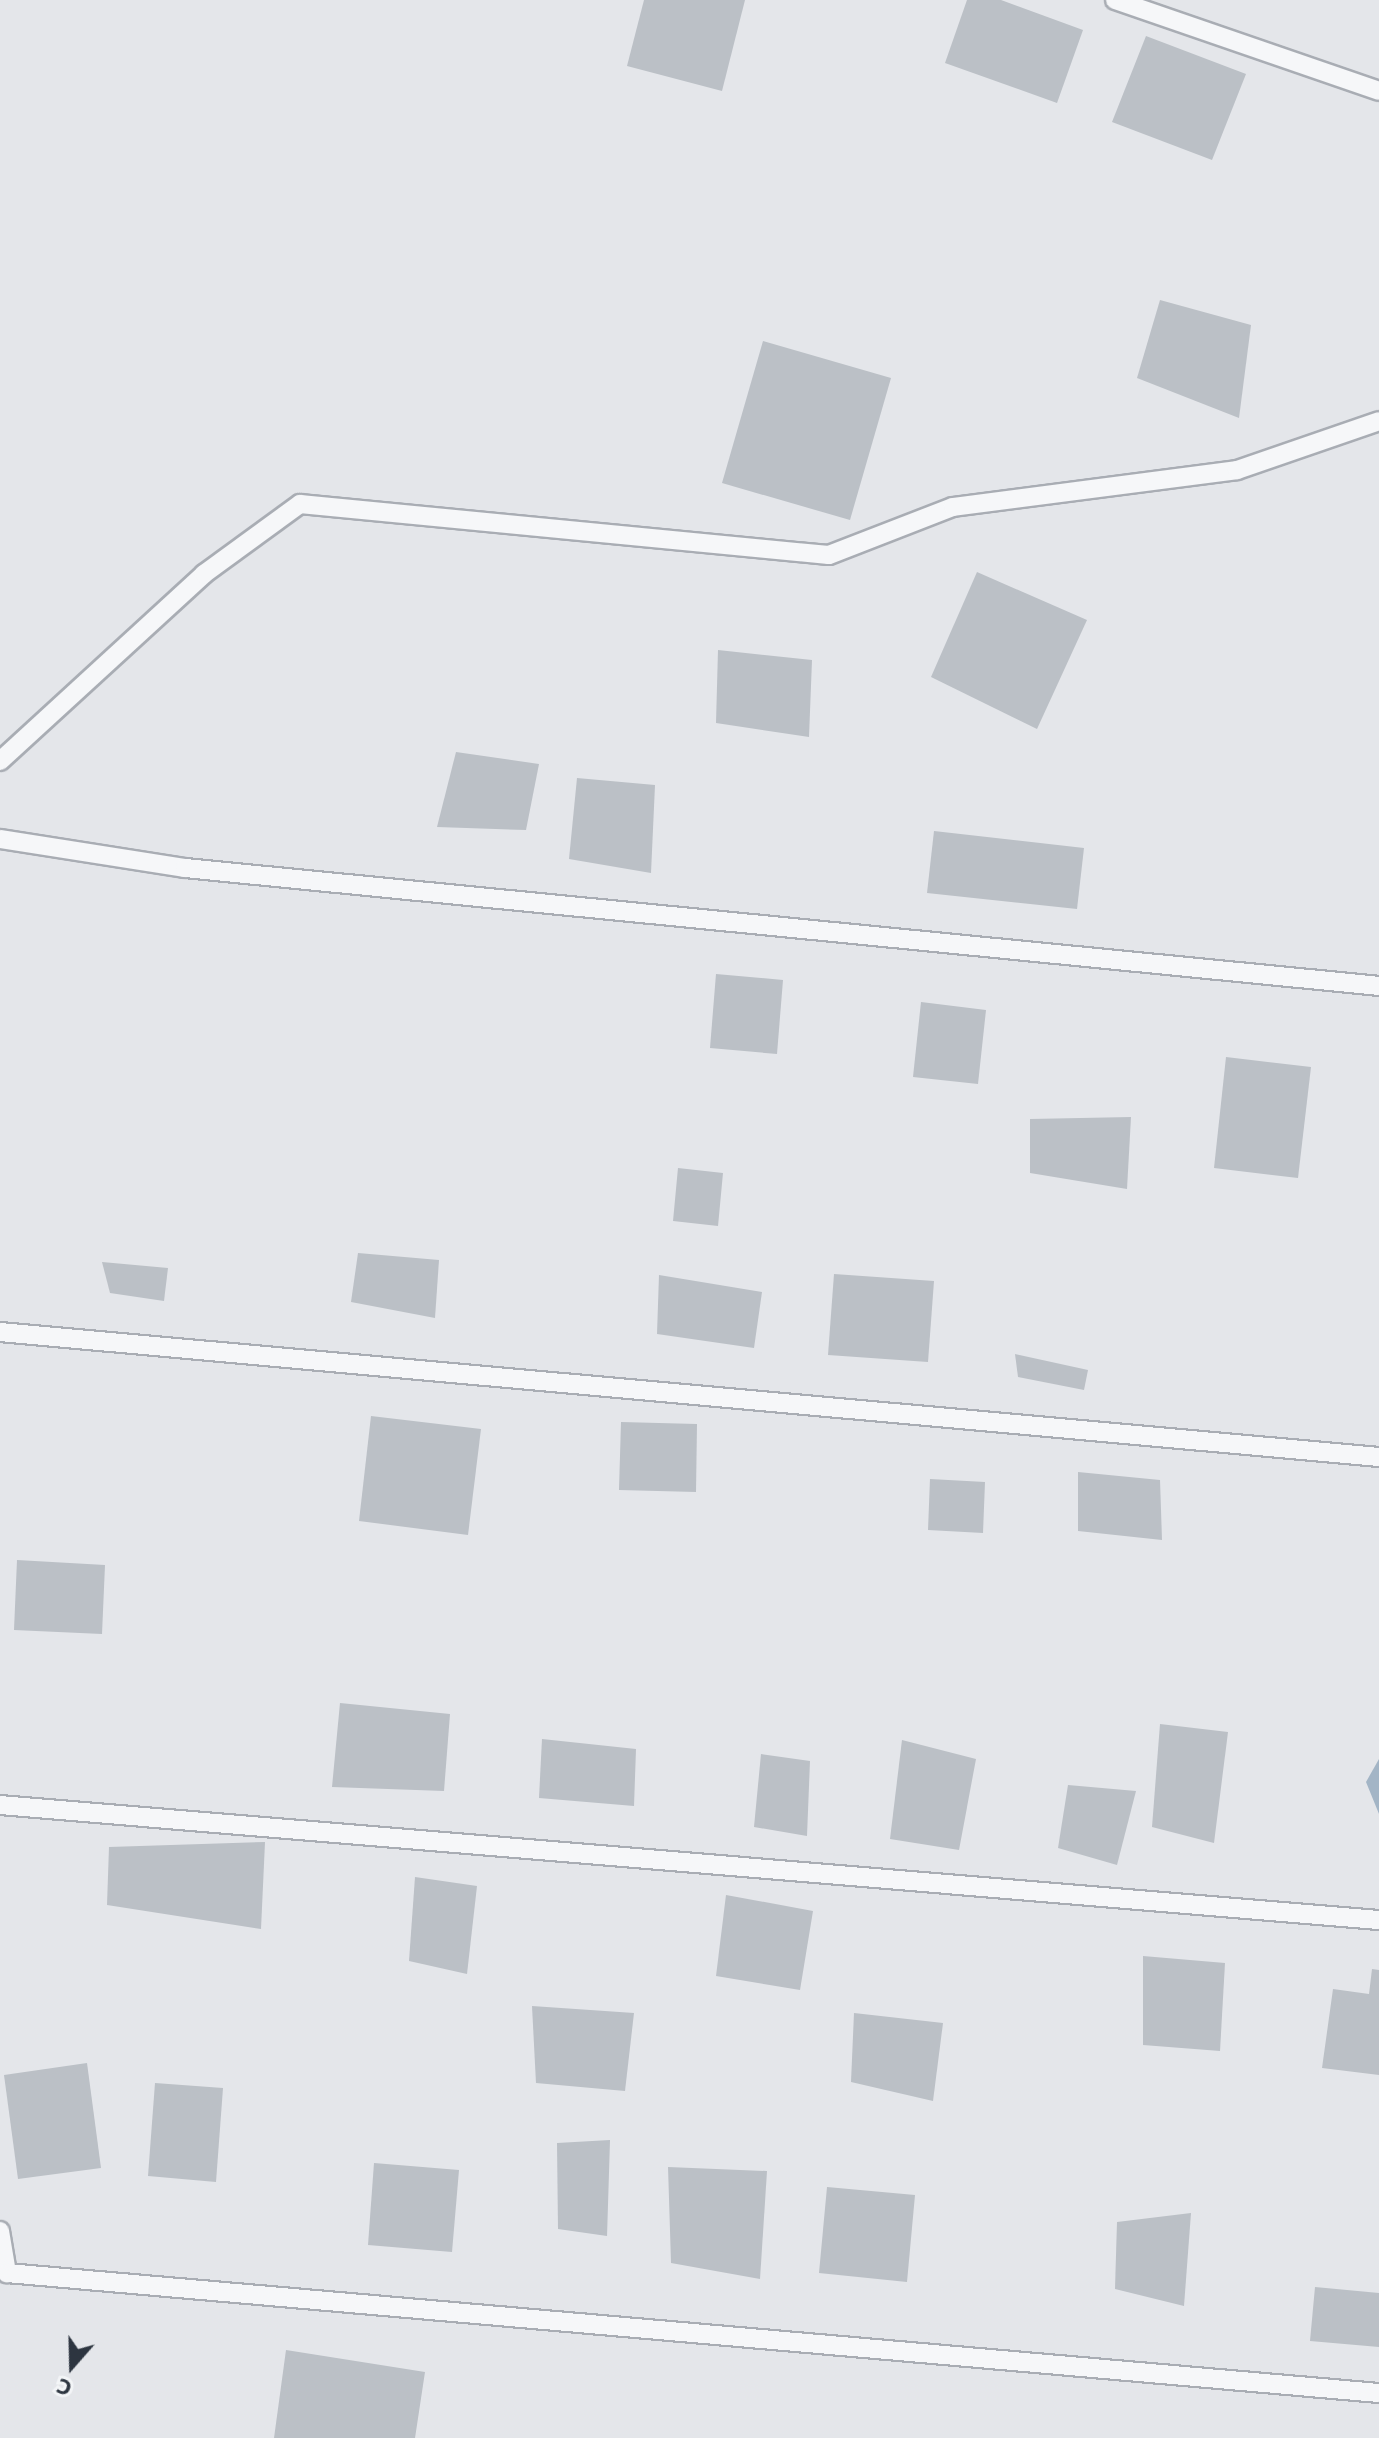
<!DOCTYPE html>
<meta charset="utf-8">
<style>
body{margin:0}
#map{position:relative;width:1379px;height:2438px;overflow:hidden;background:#e4e6ea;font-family:"Noto Sans",sans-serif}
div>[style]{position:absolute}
.water>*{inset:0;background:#a3b5c6}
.building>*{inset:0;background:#bbc0c6}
.roads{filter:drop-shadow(2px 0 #a9adb4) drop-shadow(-2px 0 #a9adb4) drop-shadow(0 2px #a9adb4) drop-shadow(0 -2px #a9adb4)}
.lane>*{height:18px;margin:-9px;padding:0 9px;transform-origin:9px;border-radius:9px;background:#f6f7f9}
span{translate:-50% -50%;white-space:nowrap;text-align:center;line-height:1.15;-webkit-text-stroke:6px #f3f5f7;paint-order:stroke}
.north{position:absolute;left:32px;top:2326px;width:80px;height:80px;-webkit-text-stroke:6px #f3f5f7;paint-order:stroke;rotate:200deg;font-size:22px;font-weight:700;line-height:32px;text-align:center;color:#2d3540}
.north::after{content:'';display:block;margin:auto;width:28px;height:36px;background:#2d3540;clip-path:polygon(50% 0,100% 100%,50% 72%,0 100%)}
</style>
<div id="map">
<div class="water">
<i style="clip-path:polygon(1379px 1759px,1379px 1814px,1366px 1782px)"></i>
</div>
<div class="building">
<i style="clip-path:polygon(644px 0,745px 0,722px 91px,627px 66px)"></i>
<i style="clip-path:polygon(967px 0,1001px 0,1083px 30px,1057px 103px,945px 63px)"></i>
<i style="clip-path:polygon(1146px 36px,1246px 74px,1212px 160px,1112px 122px)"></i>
<i style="clip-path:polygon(1160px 300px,1251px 325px,1239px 418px,1137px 378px)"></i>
<i style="clip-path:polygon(763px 341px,891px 378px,850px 520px,722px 483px)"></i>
<i style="clip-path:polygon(977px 572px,1087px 620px,1037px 729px,931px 677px)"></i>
<i style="clip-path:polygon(718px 650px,812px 660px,809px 737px,716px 723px)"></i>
<i style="clip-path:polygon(456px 752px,539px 764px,526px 830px,437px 827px)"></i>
<i style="clip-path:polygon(577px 778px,655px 785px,651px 873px,569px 859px)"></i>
<i style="clip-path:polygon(934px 831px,1084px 848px,1077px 909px,927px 893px)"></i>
<i style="clip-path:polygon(716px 974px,783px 980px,777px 1054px,710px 1048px)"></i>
<i style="clip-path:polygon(921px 1002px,986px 1010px,978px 1084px,913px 1077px)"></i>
<i style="clip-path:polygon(1226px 1057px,1311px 1067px,1298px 1178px,1214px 1168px)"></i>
<i style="clip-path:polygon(1131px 1117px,1127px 1189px,1030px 1173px,1030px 1119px)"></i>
<i style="clip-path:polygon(678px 1168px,723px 1173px,718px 1226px,673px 1221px)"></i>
<i style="clip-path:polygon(358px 1253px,439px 1260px,435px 1318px,351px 1302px)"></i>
<i style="clip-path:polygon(102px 1262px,168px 1268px,164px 1301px,110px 1293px)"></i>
<i style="clip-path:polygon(834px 1274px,934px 1281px,928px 1362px,828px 1355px)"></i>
<i style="clip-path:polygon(659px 1275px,762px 1292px,754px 1348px,657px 1334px)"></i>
<i style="clip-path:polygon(1015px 1354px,1088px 1370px,1084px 1390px,1018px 1377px)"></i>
<i style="clip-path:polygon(371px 1416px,481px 1429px,468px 1535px,359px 1521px)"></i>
<i style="clip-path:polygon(621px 1422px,697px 1424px,696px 1492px,619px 1490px)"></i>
<i style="clip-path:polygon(1078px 1472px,1160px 1480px,1162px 1540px,1078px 1531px)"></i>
<i style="clip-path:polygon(930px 1479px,985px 1482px,983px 1533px,928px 1530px)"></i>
<i style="clip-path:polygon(17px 1560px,105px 1565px,102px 1634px,14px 1630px)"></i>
<i style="clip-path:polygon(340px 1703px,450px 1714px,444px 1791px,332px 1787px)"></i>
<i style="clip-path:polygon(1160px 1724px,1228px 1732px,1214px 1843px,1152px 1827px)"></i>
<i style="clip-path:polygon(542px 1739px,636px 1749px,634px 1806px,539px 1798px)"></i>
<i style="clip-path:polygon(902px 1740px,976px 1759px,959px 1850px,890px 1839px)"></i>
<i style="clip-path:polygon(761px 1754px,810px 1761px,807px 1836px,754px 1827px)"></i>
<i style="clip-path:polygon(1068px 1785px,1136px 1791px,1117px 1865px,1058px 1848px)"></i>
<i style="clip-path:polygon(265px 1842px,261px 1929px,107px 1905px,109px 1847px)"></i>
<i style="clip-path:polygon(415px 1877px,477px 1886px,467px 1974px,409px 1961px)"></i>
<i style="clip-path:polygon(726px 1895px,813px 1911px,800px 1990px,716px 1976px)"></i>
<i style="clip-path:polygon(1143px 1956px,1225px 1963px,1220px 2051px,1143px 2045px)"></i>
<i style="clip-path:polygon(1372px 1969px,1379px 1970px,1379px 2075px,1322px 2068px,1333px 1989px,1369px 1994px)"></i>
<i style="clip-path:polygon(532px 2006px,634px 2013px,625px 2091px,536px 2083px)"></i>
<i style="clip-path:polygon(854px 2013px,943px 2023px,933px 2101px,851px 2082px)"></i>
<i style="clip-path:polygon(87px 2063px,101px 2168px,18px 2179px,4px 2075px)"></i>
<i style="clip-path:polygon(155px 2083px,223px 2088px,216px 2182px,148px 2176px)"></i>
<i style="clip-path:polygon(610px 2140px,607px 2236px,558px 2229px,557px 2143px)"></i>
<i style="clip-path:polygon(374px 2163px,459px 2170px,452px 2252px,368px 2245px)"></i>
<i style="clip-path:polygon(668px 2167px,767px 2171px,760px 2279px,671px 2263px)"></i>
<i style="clip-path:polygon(827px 2187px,915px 2195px,907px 2282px,819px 2273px)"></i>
<i style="clip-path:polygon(1191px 2213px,1184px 2306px,1115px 2289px,1117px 2222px)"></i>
<i style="clip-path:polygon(1315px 2287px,1379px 2293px,1379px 2347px,1310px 2341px)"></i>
<i style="clip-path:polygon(286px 2350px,425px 2372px,415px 2438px,274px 2438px)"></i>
</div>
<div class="roads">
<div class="lane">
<i style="left:1115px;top:0;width:279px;rotate:19deg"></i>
<i style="left:0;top:761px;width:277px;rotate:-42.5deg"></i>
<i style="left:204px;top:574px;width:119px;rotate:-36.1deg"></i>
<i style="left:300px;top:504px;width:531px;rotate:5.51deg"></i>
<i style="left:829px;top:555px;width:133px;rotate:-21.2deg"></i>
<i style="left:953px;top:507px;width:286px;rotate:-7.4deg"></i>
<i style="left:1237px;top:470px;width:150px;rotate:-19deg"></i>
<i style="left:0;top:839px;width:187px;rotate:8.9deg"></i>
<i style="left:185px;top:868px;width:1200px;rotate:5.64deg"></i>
<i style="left:0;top:1332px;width:1385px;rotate:5.18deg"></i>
<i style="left:0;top:1805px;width:1384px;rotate:4.77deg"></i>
<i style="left:0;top:2231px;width:43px;rotate:80.5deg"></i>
<i style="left:7px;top:2273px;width:1377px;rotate:5deg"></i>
</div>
</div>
<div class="north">С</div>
</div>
